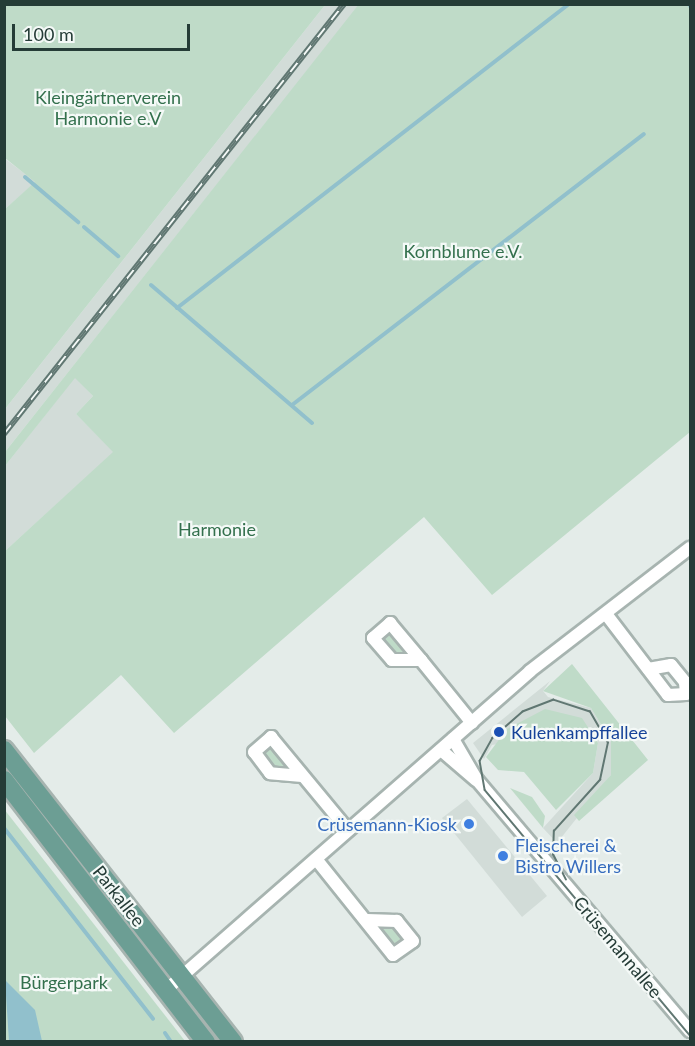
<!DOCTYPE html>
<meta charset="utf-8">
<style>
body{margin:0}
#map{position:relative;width:695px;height:1046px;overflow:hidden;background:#e4ece9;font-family:Lato,sans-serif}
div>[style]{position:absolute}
.built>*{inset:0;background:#d2dcd8}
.green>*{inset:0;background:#bfdbc8}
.water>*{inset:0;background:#91c0cc}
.stream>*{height:4px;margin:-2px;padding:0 2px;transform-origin:2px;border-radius:2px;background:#91c0cc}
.roads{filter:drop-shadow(2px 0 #a7b4b0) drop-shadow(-2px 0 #a7b4b0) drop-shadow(0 2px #a7b4b0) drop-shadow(0 -2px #a7b4b0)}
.street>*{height:12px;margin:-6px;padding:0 6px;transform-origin:6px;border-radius:6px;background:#fff}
.primary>*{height:18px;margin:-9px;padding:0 9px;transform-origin:9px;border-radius:9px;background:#6c9e94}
.tram>*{height:1.5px;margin:-0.75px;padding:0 0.75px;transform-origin:0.75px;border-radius:0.75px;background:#607772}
.rail>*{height:6px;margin-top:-3px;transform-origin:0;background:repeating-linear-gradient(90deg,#f4f9f7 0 11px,#607772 0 22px);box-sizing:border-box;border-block:2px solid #607772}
.dots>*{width:16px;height:16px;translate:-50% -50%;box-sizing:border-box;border:3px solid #f4f9f7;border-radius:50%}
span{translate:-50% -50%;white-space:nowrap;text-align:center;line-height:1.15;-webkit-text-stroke:4.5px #f4f9f7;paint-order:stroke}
.park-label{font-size:18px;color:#33704d}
.transit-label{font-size:18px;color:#164399}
.left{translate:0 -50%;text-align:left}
.shop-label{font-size:18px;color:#366cbe}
.right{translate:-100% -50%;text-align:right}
.street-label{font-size:18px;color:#253c37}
.frame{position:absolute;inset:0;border:6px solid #253c37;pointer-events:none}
.scale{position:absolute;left:12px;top:24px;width:178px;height:27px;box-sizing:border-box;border:3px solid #253c37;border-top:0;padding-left:8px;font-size:18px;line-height:21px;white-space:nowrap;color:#253c37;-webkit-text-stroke:4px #f4f9f7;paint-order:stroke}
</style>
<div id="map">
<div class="built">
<i style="clip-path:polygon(325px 5px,359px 5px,5px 452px,5px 409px)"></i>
<i style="clip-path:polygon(4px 158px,36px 182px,5px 209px,4px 209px)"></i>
<i style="clip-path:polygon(75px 377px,93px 396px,76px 414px,114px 452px,5px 551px,5px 466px)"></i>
<i style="clip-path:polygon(550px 681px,543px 691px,548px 697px,591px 708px,611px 741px,611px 775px,557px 843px,543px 828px,593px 773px,598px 743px,591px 727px,492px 745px,484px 759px,473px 743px)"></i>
<i style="clip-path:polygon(467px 799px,547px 896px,522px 917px,442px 818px)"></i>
</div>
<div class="green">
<i style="clip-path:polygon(5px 4px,325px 5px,5px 409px,5px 209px,35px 182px,5px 158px)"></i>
<i style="clip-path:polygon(359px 4px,690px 5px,690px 432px,492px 595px,424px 517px,174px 733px,121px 675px,34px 753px,5px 716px,5px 551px,113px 452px,76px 414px,93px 396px,75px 378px,5px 466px,5px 452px)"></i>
<i style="clip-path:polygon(390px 631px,410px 656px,395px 655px,380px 638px)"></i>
<i style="clip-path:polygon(572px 664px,648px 760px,579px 821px,574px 815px,611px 775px,611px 741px,591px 708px,543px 691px)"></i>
<i style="clip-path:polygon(545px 709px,582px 718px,598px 743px,593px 773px,556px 810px,524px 772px,498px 770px,486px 757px,507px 729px)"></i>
<i style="clip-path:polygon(269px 746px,290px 766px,289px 770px,273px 768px,263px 757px)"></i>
<i style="clip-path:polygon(510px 788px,532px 797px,545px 816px,543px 828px)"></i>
<i style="clip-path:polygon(4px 809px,54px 873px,185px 1041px,5px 1041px)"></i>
<i style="clip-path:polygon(379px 924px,395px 927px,403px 942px,390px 944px,376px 929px)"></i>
</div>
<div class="water">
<i style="clip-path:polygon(5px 980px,35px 1010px,42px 1041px,9px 1041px)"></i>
</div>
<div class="stream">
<i style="left:690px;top:4px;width:2px;rotate:90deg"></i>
<i style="left:25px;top:177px;width:70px;rotate:40.3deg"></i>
<i style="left:84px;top:227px;width:45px;rotate:40.5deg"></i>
<i style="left:151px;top:285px;width:212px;rotate:40.6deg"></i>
<i style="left:177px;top:308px;width:496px;rotate:-37.8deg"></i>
<i style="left:292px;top:405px;width:444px;rotate:-37.6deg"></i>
<i style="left:4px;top:828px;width:242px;rotate:52deg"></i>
<i style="left:165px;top:1033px;width:11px;rotate:56deg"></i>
</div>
<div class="roads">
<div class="street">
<i style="left:606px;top:614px;width:102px;rotate:52.6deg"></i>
<i style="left:668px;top:695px;width:18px;rotate:-3deg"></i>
<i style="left:686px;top:694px;width:12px;rotate:-95deg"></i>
<i style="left:685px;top:682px;width:22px;rotate:-129deg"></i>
<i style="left:671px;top:665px;width:23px;rotate:170deg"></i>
<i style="left:390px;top:623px;width:48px;rotate:50deg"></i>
<i style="left:421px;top:660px;width:29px;rotate:180deg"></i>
<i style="left:392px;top:660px;width:29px;rotate:-131deg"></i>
<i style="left:373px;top:638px;width:23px;rotate:-41deg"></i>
<i style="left:421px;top:660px;width:81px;rotate:51deg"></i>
<i style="left:453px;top:739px;width:48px;rotate:59.7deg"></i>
<i style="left:477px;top:780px;width:329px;rotate:49.7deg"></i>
<i style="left:441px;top:750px;width:46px;rotate:40.6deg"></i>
<i style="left:302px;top:776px;width:32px;rotate:-175deg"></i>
<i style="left:270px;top:773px;width:26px;rotate:-127deg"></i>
<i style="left:254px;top:752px;width:23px;rotate:-41deg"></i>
<i style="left:271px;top:737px;width:121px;rotate:50.4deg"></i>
<i style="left:316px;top:859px;width:123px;rotate:51.3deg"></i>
<i style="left:393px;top:955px;width:24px;rotate:-35deg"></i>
<i style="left:413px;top:941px;width:26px;rotate:-129deg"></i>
<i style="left:397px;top:921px;width:30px;rotate:-178deg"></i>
<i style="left:166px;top:990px;width:484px;rotate:-41.2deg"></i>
<i style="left:530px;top:671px;width:202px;rotate:-37.6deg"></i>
</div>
<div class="primary">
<i style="left:4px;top:750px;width:371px;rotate:51.9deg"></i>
<i style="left:4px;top:780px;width:331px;rotate:52.4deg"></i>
</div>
</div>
<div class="tram">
<i style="left:566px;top:880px;width:28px;rotate:-117deg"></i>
<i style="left:553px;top:855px;width:24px;rotate:-88deg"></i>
<i style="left:554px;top:831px;width:69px;rotate:-48deg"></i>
<i style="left:600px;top:780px;width:38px;rotate:-78deg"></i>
<i style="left:608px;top:743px;width:36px;rotate:-120deg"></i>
<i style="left:590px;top:712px;width:38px;rotate:-162deg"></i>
<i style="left:554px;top:700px;width:33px;rotate:159deg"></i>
<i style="left:523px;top:712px;width:40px;rotate:139deg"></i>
<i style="left:493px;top:738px;width:26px;rotate:119deg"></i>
<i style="left:480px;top:761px;width:29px;rotate:80deg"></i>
<i style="left:485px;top:790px;width:319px;rotate:50.1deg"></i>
</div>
<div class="rail">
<i style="left:4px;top:434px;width:548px;rotate:-51.67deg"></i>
</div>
<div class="dots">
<i style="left:499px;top:732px;background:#1a4fb4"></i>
<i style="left:469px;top:824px;background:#3f7fe0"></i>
<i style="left:503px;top:856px;background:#3f7fe0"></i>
</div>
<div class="park-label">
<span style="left:108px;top:108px">Kleingärtnerverein<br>Harmonie e.V</span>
<span style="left:463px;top:251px">Kornblume e.V.</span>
<span style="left:217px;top:529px">Harmonie</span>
<span style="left:64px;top:982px">Bürgerpark</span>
</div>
<div class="transit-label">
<span class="left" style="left:511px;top:732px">Kulenkampffallee</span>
</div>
<div class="shop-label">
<span class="right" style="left:457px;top:824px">Crüsemann-Kiosk</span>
<span class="left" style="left:515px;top:856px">Fleischerei &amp;<br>Bistro Willers</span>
</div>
<div class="street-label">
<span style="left:119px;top:896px;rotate:52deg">Parkallee</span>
<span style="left:618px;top:947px;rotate:50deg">Crüsemannallee</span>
</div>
<div class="frame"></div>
<div class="scale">100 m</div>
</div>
